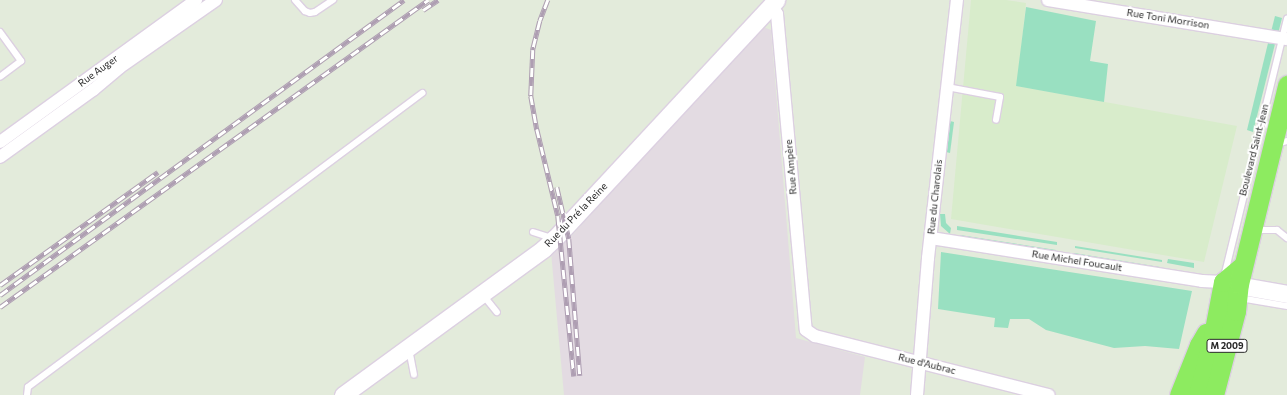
<!DOCTYPE html>
<meta charset="utf-8">
<style>
body{margin:0}
#map{position:relative;width:1287px;height:395px;overflow:hidden;background:#e3ebdb;font-family:Commissioner,sans-serif}
div>[style]{position:absolute}
.industrial>*{inset:0;background:#e3dbe2}
.education>*{inset:0;background:#d8eccb}
.green>*{inset:0;background:#99e0c1}
.roads{filter:drop-shadow(1px 0 #dcd0e1) drop-shadow(-1px 0 #dcd0e1) drop-shadow(0 1px #dcd0e1) drop-shadow(0 -1px #dcd0e1)}
.lane>*{height:6px;margin:-3px;padding:0 3px;transform-origin:3px;border-radius:3px;background:#fff}
.street>*{height:12px;margin:-6px;padding:0 6px;transform-origin:6px;border-radius:6px;background:#fff}
.secondary>*{height:17px;margin:-8.5px;padding:0 8.5px;transform-origin:8.5px;border-radius:8.5px;background:#fff}
.primary>*{height:19px;margin:-9.5px;padding:0 9.5px;transform-origin:9.5px;border-radius:9.5px;background:#8deb60}
.rail>*{height:4.5px;margin-top:-2.25px;transform-origin:0;background:repeating-linear-gradient(90deg,#fff 0 9px,#ae9eb2 0 18px);box-sizing:border-box;border-block:1px solid #ae9eb2}
span{translate:-50% -50%;white-space:nowrap;text-align:center;line-height:1.15;-webkit-text-stroke:4px #fff;paint-order:stroke}
.shield-label span{padding:1px 3px;background:#fff;border:1px solid;border-radius:3px;-webkit-text-stroke-width:0}
.shield-label{font-size:9px;color:#292929;font-weight:700}
.street-label{font-size:10px;color:#292929}
</style>
<div id="map">
<div class="industrial">
<i style="clip-path:polygon(761px 26px,771px 30px,796px 338px,865px 357px,860px 395px,564px 395px,551px 252px,569px 239px)"></i>
</div>
<div class="education">
<i style="clip-path:polygon(971px 0,1006px 0,1026px 3px,1017px 86px,1237px 126px,1204px 262px,951px 219px)"></i>
</div>
<div class="green">
<i style="clip-path:polygon(1026px 7px,1096px 21px,1090px 61px,1108px 64px,1104px 102px,1016px 86px)"></i>
<i style="clip-path:polygon(1275px 16px,1282px 18px,1278px 34px,1271px 32px)"></i>
<i style="clip-path:polygon(1269px 39px,1276px 40px,1253px 132px,1247px 130px)"></i>
<i style="clip-path:polygon(950px 121px,954px 122px,950px 153px,946px 152px)"></i>
<i style="clip-path:polygon(940px 214px,945px 214px,946px 223px,951px 228px,950px 234px,941px 226px)"></i>
<i style="clip-path:polygon(957px 226px,1057px 242px,1057px 245px,957px 230px)"></i>
<i style="clip-path:polygon(960px 235px,1056px 250px,1056px 253px,960px 238px)"></i>
<i style="clip-path:polygon(1075px 246px,1162px 260px,1162px 262px,1075px 248px)"></i>
<i style="clip-path:polygon(941px 252px,1192px 291px,1179px 349px,1145px 346px,1114px 348px,1046px 330px,1029px 319px,1010px 319px,1008px 328px,994px 327px,995px 318px,938px 309px)"></i>
<i style="clip-path:polygon(1074px 253px,1160px 267px,1160px 270px,1074px 256px)"></i>
<i style="clip-path:polygon(1168px 259px,1194px 263px,1194px 268px,1167px 263px)"></i>
</div>
<div class="roads">
<div class="lane">
<i style="left:295px;top:0;width:15px;rotate:48deg"></i>
<i style="left:305px;top:11px;width:5px;rotate:22deg"></i>
<i style="left:310px;top:13px;width:5px;rotate:-11deg"></i>
<i style="left:315px;top:12px;width:22px;rotate:-34deg"></i>
<i style="left:0;top:32px;width:36px;rotate:54deg"></i>
<i style="left:21px;top:61px;width:26px;rotate:143deg"></i>
<i style="left:947px;top:87px;width:54px;rotate:10.7deg"></i>
<i style="left:1000px;top:97px;width:23px;rotate:100deg"></i>
<i style="left:1276px;top:144px;width:11px;rotate:-15deg"></i>
<i style="left:533px;top:232px;width:20px;rotate:18deg"></i>
<i style="left:1255px;top:234px;width:7px;rotate:-34deg"></i>
<i style="left:1261px;top:230px;width:16px"></i>
<i style="left:1277px;top:230px;width:13px;rotate:39deg"></i>
<i style="left:1225px;top:273px;width:262px;rotate:-76.3deg"></i>
<i style="left:483px;top:295px;width:22px;rotate:51deg"></i>
<i style="left:1240px;top:298px;width:48px;rotate:9.7deg"></i>
<i style="left:409px;top:349px;width:26px;rotate:79deg"></i>
<i style="left:27px;top:395px;width:8px;rotate:-83deg"></i>
<i style="left:28px;top:387px;width:492px;rotate:-36.7deg"></i>
</div>
<div class="street">
<i style="left:1048px;top:0;width:242px;rotate:9.3deg"></i>
<i style="left:771px;top:4px;width:12px;rotate:59deg"></i>
<i style="left:777px;top:14px;width:317px;rotate:84.8deg"></i>
<i style="left:806px;top:330px;width:11px;rotate:34deg"></i>
<i style="left:815px;top:336px;width:241px;rotate:14.2deg"></i>
<i style="left:0;top:142px;width:242px;rotate:-35.9deg"></i>
<i style="left:0;top:157px;width:115px;rotate:-35.8deg"></i>
<i style="left:93px;top:90px;width:35px;rotate:-40deg"></i>
<i style="left:120px;top:67px;width:117px;rotate:-34.9deg"></i>
<i style="left:931px;top:238px;width:274px;rotate:9deg"></i>
<i style="left:1202px;top:281px;width:21px;rotate:3deg"></i>
<i style="left:917px;top:395px;width:137px;rotate:-85.4deg"></i>
<i style="left:928px;top:258px;width:260px;rotate:-83.6deg"></i>
</div>
<div class="secondary">
<i style="left:1226px;top:283px;width:62px;rotate:10.2deg"></i>
<i style="left:343px;top:395px;width:248px;rotate:-36.1deg"></i>
<i style="left:543px;top:249px;width:16px;rotate:-43deg"></i>
<i style="left:555px;top:238px;width:325px;rotate:-47.1deg"></i>
</div>
<div class="primary">
<i style="left:1179px;top:395px;width:54px;rotate:-68.2deg"></i>
<i style="left:1199px;top:345px;width:14px;rotate:-60deg"></i>
<i style="left:1198px;top:395px;width:62px;rotate:-76deg"></i>
<i style="left:1213px;top:335px;width:54px;rotate:-79.3deg"></i>
<i style="left:1223px;top:282px;width:26px;rotate:-40deg"></i>
<i style="left:1214px;top:395px;width:87px;rotate:-75.3deg"></i>
<i style="left:1236px;top:311px;width:27px;rotate:-84deg"></i>
<i style="left:1239px;top:284px;width:205px;rotate:-76.4deg"></i>
</div>
</div>
<div class="rail">
<i style="left:548px;top:0;width:22px;rotate:111deg"></i>
<i style="left:540px;top:21px;width:30px;rotate:104deg"></i>
<i style="left:533px;top:50px;width:46px;rotate:92.5deg"></i>
<i style="left:531px;top:96px;width:34px;rotate:80deg"></i>
<i style="left:537px;top:129px;width:89px;rotate:76.4deg"></i>
<i style="left:558px;top:216px;width:161px;rotate:84.3deg"></i>
<i style="left:423px;top:10px;width:18px;rotate:-34deg"></i>
<i style="left:557px;top:187px;width:53px;rotate:77deg"></i>
<i style="left:569px;top:239px;width:137px;rotate:85.4deg"></i>
<i style="left:0;top:285px;width:194px;rotate:-35.6deg"></i>
<i style="left:0;top:295px;width:500px;rotate:-36.14deg"></i>
<i style="left:0;top:307px;width:527px;rotate:-35.65deg"></i>
</div>
<div class="shield-label">
<span style="left:1227px;top:346px">M 2009</span>
</div>
<div class="street-label">
<span style="left:1168px;top:19px;rotate:9deg">Rue Toni Morrison</span>
<span style="left:98px;top:71px;rotate:-36deg">Rue Auger</span>
<span style="left:1254px;top:150px;rotate:-76deg">Boulevard Saint-Jean</span>
<span style="left:791px;top:167px;rotate:-95deg">Rue Ampère</span>
<span style="left:935px;top:197px;rotate:-84deg">Rue du Charolais</span>
<span style="left:576px;top:215px;rotate:-46deg">Rue du Pré la Reine</span>
<span style="left:1077px;top:261px;rotate:9deg">Rue Michel Foucault</span>
<span style="left:927px;top:364px;rotate:14deg">Rue d'Aubrac</span>
</div>
</div>
